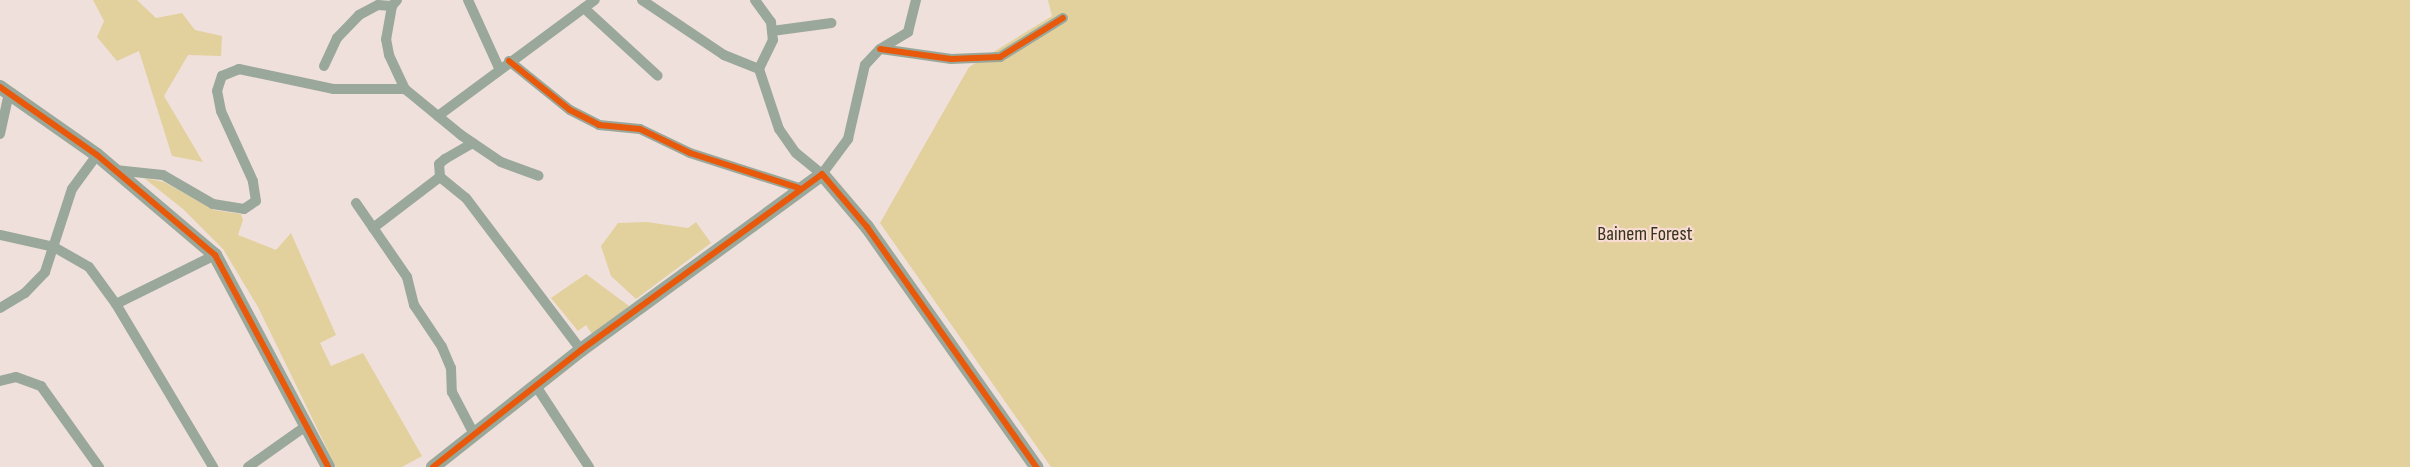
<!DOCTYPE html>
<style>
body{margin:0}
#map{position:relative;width:2410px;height:467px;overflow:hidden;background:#f0e0db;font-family:"Sofia Sans Condensed",sans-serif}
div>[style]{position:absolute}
.green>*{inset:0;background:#e2d09d}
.minor>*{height:10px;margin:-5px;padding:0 5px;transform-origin:5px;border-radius:5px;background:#99a89b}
.tertiary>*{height:14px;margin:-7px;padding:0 7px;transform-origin:7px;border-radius:7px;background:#99a89b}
.cycleway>*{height:6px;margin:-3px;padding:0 3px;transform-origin:3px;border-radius:3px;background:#e8590c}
span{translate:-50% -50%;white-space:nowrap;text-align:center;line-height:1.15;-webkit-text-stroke:4.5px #f8dcd3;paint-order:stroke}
.park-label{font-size:20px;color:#36321c}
</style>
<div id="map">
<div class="green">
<i style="clip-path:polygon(93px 0,137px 0,156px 18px,182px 13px,195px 30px,222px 36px,221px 56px,188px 55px,164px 96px,203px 162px,172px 156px,139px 51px,117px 61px,97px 37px,104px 21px)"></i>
<i style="clip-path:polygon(1048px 0,2410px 0,2410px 467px,1051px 467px,880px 223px,969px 67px,1052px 16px)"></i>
<i style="clip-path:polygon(144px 178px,164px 182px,214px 210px,241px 214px,243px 220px,238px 235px,276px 250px,291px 233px,336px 335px,320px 343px,331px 366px,363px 353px,422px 456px,402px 467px,336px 467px,258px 307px,223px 249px,183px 209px)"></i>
<i style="clip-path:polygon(647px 222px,688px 228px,696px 222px,711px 243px,636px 299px,611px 276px,601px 246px,618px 223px)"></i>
<i style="clip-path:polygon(586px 274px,629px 306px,592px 334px,586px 325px,578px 331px,551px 298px)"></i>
</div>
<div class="minor">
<i style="left:397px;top:0;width:8px;rotate:130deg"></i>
<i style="left:392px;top:6px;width:34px;rotate:100deg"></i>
<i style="left:386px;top:39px;width:16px;rotate:79deg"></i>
<i style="left:389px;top:55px;width:38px;rotate:65deg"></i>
<i style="left:405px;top:89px;width:72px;rotate:39.4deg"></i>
<i style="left:461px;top:135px;width:48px;rotate:34deg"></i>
<i style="left:501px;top:162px;width:40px;rotate:20.2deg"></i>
<i style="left:468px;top:0;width:75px;rotate:65.5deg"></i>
<i style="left:642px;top:0;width:99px;rotate:33.9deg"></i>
<i style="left:724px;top:55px;width:38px;rotate:22deg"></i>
<i style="left:759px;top:69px;width:63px;rotate:71.6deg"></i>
<i style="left:779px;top:129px;width:29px;rotate:55deg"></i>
<i style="left:796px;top:153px;width:33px;rotate:39deg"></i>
<i style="left:822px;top:174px;width:44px;rotate:-53.4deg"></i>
<i style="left:848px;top:139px;width:76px;rotate:-77.1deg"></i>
<i style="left:865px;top:65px;width:22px;rotate:-47deg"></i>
<i style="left:880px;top:49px;width:33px;rotate:-31deg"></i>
<i style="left:908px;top:32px;width:33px;rotate:-76deg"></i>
<i style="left:755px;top:0;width:27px;rotate:54deg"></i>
<i style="left:771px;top:22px;width:18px;rotate:84deg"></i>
<i style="left:773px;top:40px;width:32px;rotate:116deg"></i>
<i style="left:584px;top:8px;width:100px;rotate:42.6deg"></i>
<i style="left:772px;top:31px;width:60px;rotate:-7.7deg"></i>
<i style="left:881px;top:49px;width:71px;rotate:8.1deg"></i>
<i style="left:951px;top:59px;width:49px;rotate:-2.3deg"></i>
<i style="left:1000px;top:57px;width:74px;rotate:-31.8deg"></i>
<i style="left:509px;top:61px;width:78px;rotate:38.8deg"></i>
<i style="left:570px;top:110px;width:33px;rotate:27deg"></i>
<i style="left:599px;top:125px;width:41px;rotate:5.6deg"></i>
<i style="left:640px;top:129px;width:55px;rotate:25.6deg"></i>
<i style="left:690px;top:153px;width:114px;rotate:17.8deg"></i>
<i style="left:324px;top:66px;width:31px;rotate:-65deg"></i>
<i style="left:337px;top:38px;width:32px;rotate:-46deg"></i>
<i style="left:359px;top:15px;width:21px;rotate:-28deg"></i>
<i style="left:378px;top:5px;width:14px;rotate:4deg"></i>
<i style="left:438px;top:116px;width:195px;rotate:-36.5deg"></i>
<i style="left:0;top:134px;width:42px;rotate:-77.6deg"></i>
<i style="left:115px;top:170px;width:48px;rotate:5.9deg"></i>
<i style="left:163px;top:175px;width:58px;rotate:30.1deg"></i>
<i style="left:213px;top:204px;width:31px;rotate:9deg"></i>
<i style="left:244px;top:209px;width:14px;rotate:-34deg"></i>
<i style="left:256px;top:201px;width:20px;rotate:-99deg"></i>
<i style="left:253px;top:181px;width:77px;rotate:-114.6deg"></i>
<i style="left:221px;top:111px;width:20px;rotate:-101deg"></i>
<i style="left:217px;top:91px;width:16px;rotate:-72deg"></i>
<i style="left:222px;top:76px;width:18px;rotate:-22deg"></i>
<i style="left:239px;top:69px;width:96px;rotate:12deg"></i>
<i style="left:333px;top:89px;width:72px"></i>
<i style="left:440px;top:177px;width:33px;rotate:39deg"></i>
<i style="left:466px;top:198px;width:191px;rotate:52.9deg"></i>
<i style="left:356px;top:203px;width:90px;rotate:55.4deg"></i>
<i style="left:407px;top:277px;width:29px;rotate:76deg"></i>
<i style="left:414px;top:305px;width:50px;rotate:56.3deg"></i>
<i style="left:442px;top:347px;width:23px;rotate:67deg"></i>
<i style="left:451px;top:368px;width:24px;rotate:88deg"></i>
<i style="left:452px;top:392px;width:47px;rotate:62.4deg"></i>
<i style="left:373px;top:228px;width:84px;rotate:-37.3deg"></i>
<i style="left:440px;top:177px;width:13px;rotate:-94deg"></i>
<i style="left:439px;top:164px;width:8px;rotate:-40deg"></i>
<i style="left:445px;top:159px;width:32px;rotate:-30deg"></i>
<i style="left:0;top:235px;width:55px;rotate:12.5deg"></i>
<i style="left:54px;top:247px;width:40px;rotate:29.7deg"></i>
<i style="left:89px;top:267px;width:46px;rotate:53.9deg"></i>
<i style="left:116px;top:304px;width:190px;rotate:59.2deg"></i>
<i style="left:116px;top:304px;width:110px;rotate:-26.3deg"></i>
<i style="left:0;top:308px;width:29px;rotate:-31deg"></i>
<i style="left:25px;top:293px;width:29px;rotate:-46deg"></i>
<i style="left:45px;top:272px;width:87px;rotate:-72deg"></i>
<i style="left:72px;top:189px;width:42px;rotate:-53.7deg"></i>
<i style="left:0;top:381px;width:16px;rotate:-14deg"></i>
<i style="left:16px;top:377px;width:27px;rotate:20deg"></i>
<i style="left:41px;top:386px;width:100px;rotate:54.4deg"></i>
<i style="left:536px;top:386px;width:97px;rotate:56.8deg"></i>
<i style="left:248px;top:467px;width:71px;rotate:-35.3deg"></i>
</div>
<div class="tertiary">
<i style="left:0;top:87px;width:118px;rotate:35deg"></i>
<i style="left:97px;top:155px;width:155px;rotate:40.3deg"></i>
<i style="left:215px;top:255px;width:240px;rotate:61.9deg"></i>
<i style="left:433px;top:467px;width:189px;rotate:-38.3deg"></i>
<i style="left:581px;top:350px;width:298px;rotate:-36.1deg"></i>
<i style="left:822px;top:174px;width:70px;rotate:49.7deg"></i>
<i style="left:867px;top:227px;width:294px;rotate:54.8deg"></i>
</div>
<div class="cycleway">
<i style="left:880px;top:49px;width:72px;rotate:8deg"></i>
<i style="left:951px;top:59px;width:49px;rotate:-2.3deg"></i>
<i style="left:1000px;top:57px;width:74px;rotate:-31.8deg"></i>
<i style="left:509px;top:61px;width:78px;rotate:38.8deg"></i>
<i style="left:570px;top:110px;width:33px;rotate:27deg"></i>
<i style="left:599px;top:125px;width:41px;rotate:5.6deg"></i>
<i style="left:640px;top:129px;width:55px;rotate:25.6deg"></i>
<i style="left:690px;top:153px;width:114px;rotate:17.8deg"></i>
<i style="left:0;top:87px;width:118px;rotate:35deg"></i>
<i style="left:97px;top:155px;width:155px;rotate:40.3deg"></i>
<i style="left:215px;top:255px;width:240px;rotate:61.9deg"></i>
<i style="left:433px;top:467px;width:189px;rotate:-38.3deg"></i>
<i style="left:581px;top:350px;width:298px;rotate:-36.1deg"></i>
<i style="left:822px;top:174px;width:70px;rotate:49.7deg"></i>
<i style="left:867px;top:227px;width:294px;rotate:54.8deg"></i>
</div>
<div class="park-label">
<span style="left:1645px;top:234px">Bainem Forest</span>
</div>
</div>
